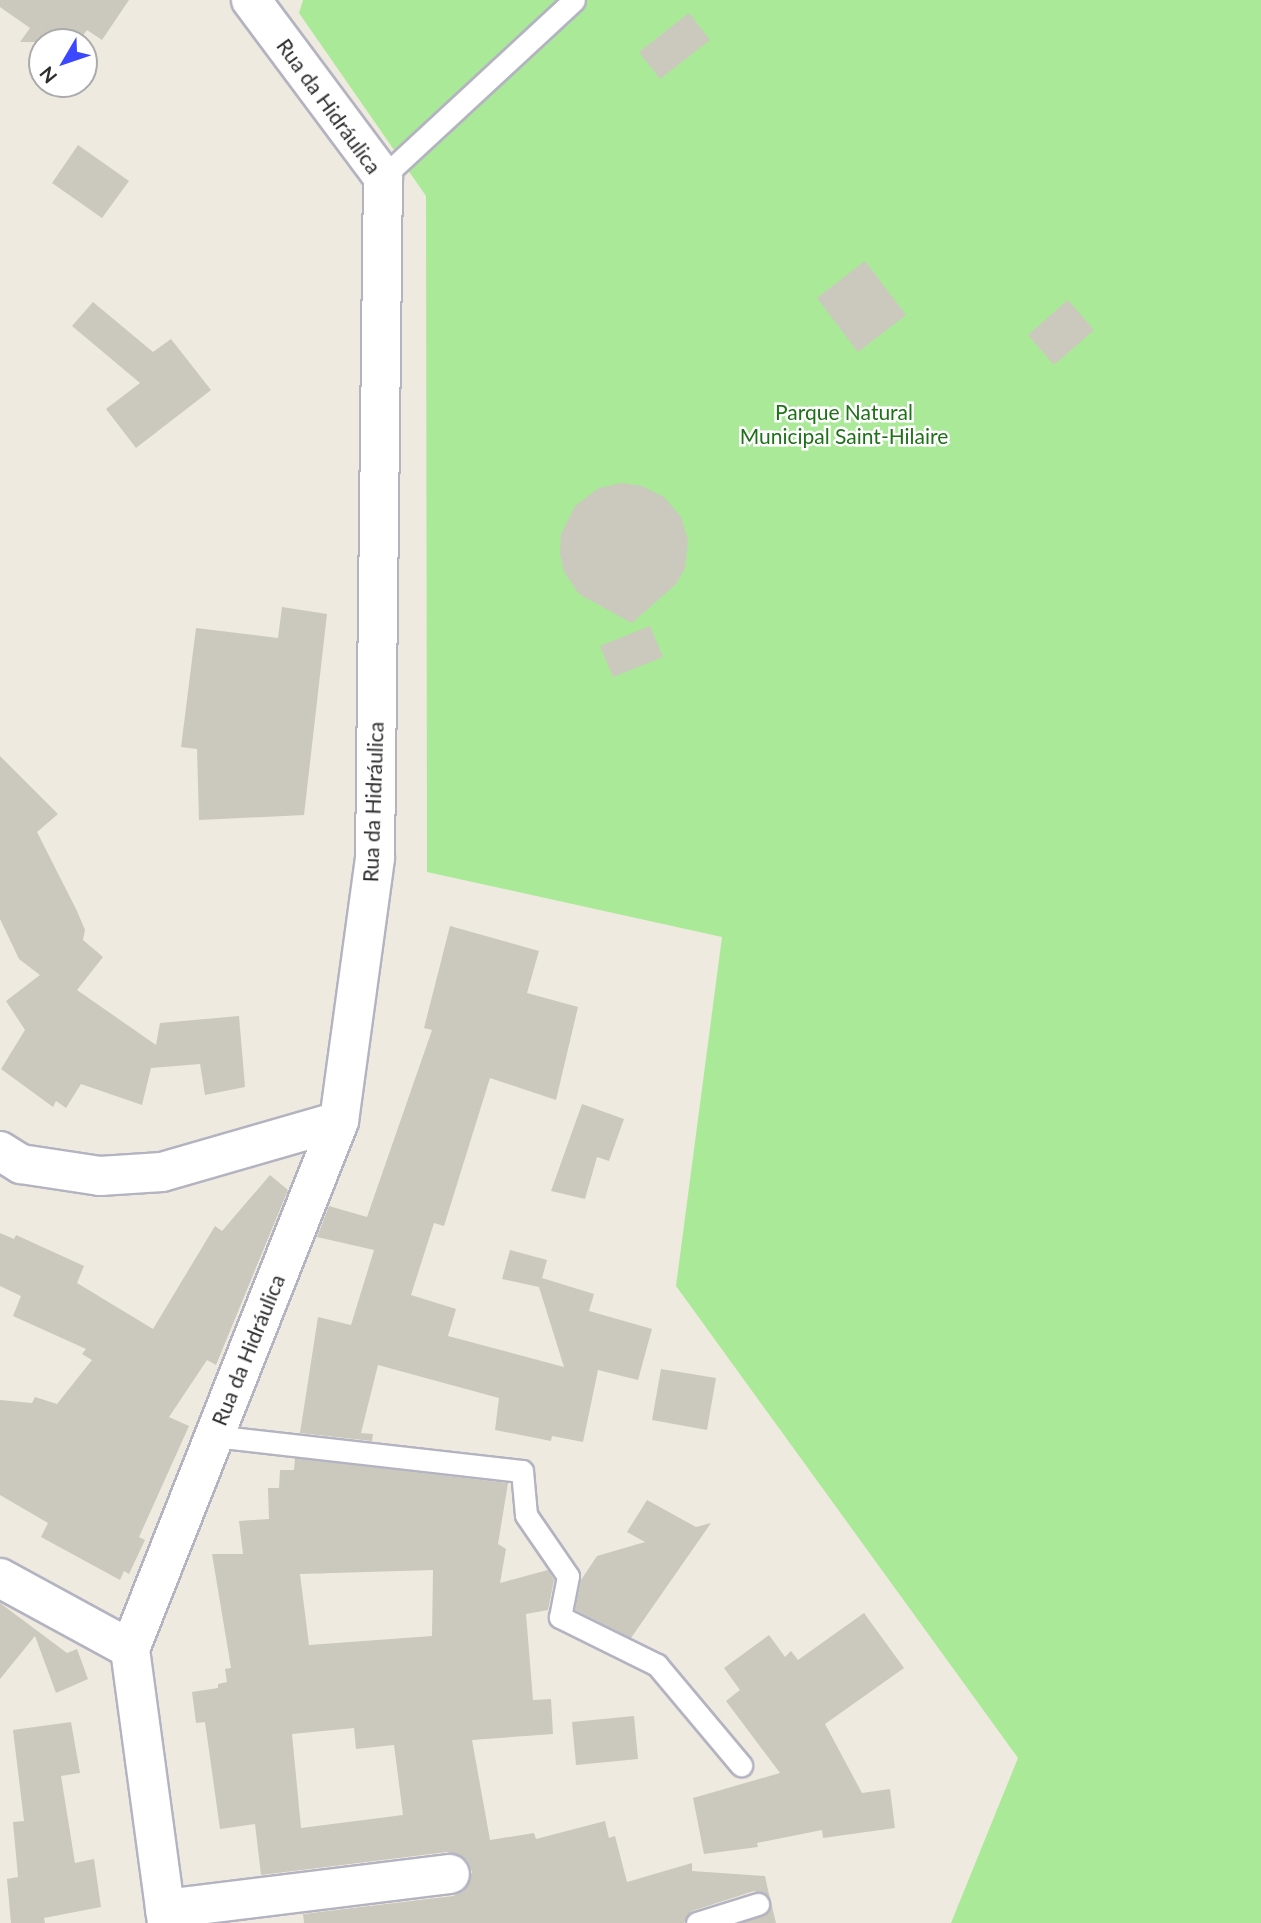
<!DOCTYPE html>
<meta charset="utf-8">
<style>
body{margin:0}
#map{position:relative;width:1261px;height:1923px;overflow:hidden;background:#efeadf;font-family:Lato,sans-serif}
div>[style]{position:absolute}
.green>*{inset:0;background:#aae998}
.building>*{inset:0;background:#cbc8bd}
.roads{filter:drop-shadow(2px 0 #b3b3c1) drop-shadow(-2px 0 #b3b3c1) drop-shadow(0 2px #b3b3c1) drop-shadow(0 -2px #b3b3c1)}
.service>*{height:21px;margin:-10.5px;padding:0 10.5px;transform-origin:10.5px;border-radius:10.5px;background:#fff}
.minor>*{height:38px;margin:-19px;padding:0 19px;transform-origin:19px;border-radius:19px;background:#fff}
span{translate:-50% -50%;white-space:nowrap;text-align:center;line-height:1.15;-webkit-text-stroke:5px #fff;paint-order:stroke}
.street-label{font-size:21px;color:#2d2d2d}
.park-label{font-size:21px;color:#1d7216}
.north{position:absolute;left:28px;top:28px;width:70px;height:70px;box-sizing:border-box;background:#fff;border:2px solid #ababab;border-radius:50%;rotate:231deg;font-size:19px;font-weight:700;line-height:28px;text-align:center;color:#2d2d2d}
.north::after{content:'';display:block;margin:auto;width:24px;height:32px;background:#3c48ff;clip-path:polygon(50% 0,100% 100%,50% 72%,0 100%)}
</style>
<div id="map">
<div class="green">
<i style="clip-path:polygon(303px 0,1261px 0,1261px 1923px,951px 1923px,1018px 1758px,676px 1286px,722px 937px,427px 872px,426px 196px,299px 13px)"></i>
</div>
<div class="building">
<i style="clip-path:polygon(0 0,129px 0,102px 40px,87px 30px,78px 42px,20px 42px,30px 28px,0 7px)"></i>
<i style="clip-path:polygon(689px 13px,710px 40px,660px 79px,639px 52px)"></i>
<i style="clip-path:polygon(78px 145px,129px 181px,102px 218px,52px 183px)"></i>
<i style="clip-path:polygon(865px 261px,906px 315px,858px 352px,817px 298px)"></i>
<i style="clip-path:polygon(1068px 300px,1094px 330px,1054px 365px,1028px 335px)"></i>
<i style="clip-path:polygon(93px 302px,153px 352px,171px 339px,211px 390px,136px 448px,106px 409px,140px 383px,72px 326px)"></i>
<i style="clip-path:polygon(622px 483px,642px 486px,664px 497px,681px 517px,688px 540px,685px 568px,676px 584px,632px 623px,579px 594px,564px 572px,560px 554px,561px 534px,575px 506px,599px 488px)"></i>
<i style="clip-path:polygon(282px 607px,327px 614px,304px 815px,199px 820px,197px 749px,181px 747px,196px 628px,278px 638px)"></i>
<i style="clip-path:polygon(650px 626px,663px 657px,613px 677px,600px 646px)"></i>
<i style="clip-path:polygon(0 756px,58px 814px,37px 832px,77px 911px,85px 930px,83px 940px,103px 957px,77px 990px,156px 1045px,160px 1023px,239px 1016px,245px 1087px,205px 1095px,200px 1064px,151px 1068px,142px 1105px,81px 1084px,66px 1108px,56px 1101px,53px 1107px,1px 1069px,25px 1030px,6px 1001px,40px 975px,19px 959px,0 919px)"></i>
<i style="clip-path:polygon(450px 926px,539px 951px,527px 993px,578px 1007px,556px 1100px,490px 1078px,444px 1226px,434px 1223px,411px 1295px,456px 1309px,448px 1336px,564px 1367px,539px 1287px,502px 1279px,510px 1250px,547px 1260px,542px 1278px,594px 1294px,589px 1311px,652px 1329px,638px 1380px,598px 1370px,583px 1442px,552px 1436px,551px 1441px,495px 1430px,499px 1398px,378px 1365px,361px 1433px,373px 1434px,372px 1441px,300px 1433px,318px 1317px,351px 1325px,374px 1250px,317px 1237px,329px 1206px,367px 1217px,432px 1030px,424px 1028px)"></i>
<i style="clip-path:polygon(582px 1104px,624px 1119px,609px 1161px,597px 1157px,585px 1199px,551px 1191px)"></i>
<i style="clip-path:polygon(270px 1175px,288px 1190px,216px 1365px,207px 1360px,169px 1417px,189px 1426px,139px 1537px,145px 1540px,129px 1574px,124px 1571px,120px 1580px,41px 1537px,48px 1523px,0 1495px,0 1400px,32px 1403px,35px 1397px,57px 1404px,92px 1360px,82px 1354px,86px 1349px,13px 1316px,21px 1296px,0 1286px,0 1233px,14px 1239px,16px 1235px,84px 1266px,77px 1283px,153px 1329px,215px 1226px,222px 1231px)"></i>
<i style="clip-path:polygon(661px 1369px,716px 1378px,707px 1430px,652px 1420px)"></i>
<i style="clip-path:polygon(evenodd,295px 1458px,508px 1483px,498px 1544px,506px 1549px,500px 1583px,548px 1570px,554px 1580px,548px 1610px,526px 1614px,533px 1700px,551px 1699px,553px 1734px,472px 1740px,490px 1840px,534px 1833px,536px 1839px,605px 1821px,609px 1838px,615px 1836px,627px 1882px,692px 1863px,692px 1871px,765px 1876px,770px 1899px,754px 1891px,692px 1911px,684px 1923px,304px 1923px,303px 1914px,453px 1896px,464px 1891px,472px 1872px,467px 1860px,447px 1852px,261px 1875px,255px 1824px,220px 1829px,205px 1722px,196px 1723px,192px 1692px,218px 1688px,218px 1684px,227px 1682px,225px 1669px,231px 1668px,212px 1554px,243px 1554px,239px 1521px,269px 1519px,268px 1488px,279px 1488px,280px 1470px,294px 1470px,295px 1458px,433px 1570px,432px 1636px,309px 1645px,300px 1574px,433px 1570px,295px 1458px,354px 1728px,356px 1749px,394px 1745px,403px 1815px,301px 1828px,292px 1734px,354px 1728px)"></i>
<i style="clip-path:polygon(647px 1500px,696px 1527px,711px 1523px,631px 1638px,575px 1610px,581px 1580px,597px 1556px,645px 1542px,627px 1532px)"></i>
<i style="clip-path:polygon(0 1603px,67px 1653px,77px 1649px,88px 1679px,56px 1693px,35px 1636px,0 1679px)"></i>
<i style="clip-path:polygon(864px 1613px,904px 1668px,825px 1724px,862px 1793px,890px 1789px,895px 1828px,823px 1838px,822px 1830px,757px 1843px,758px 1847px,704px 1854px,693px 1798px,780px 1773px,726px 1701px,740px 1690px,724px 1668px,769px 1635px,785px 1657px,791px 1651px,798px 1660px)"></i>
<i style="clip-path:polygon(634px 1716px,638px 1759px,576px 1765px,572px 1722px)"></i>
<i style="clip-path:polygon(71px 1722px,80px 1773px,61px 1776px,75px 1863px,94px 1859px,101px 1907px,44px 1918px,45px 1923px,11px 1923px,7px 1879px,18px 1877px,13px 1822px,24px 1821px,13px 1730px)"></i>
<i style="clip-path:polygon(771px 1902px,776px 1923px,741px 1923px,767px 1913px)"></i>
</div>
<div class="roads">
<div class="service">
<i style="left:383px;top:177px;width:260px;rotate:-42.8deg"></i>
<i style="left:214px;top:1436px;width:310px;rotate:6.5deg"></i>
<i style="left:522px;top:1471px;width:44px;rotate:84.8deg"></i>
<i style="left:526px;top:1515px;width:74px;rotate:55.5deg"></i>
<i style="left:568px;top:1576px;width:42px;rotate:101deg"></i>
<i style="left:560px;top:1617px;width:108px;rotate:26.3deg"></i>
<i style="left:657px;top:1665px;width:131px;rotate:50deg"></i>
<i style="left:697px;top:1923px;width:64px;rotate:-17.3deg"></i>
</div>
<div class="minor">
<i style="left:0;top:1151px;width:25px;rotate:32deg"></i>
<i style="left:21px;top:1164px;width:80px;rotate:8.6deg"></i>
<i style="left:100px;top:1176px;width:62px;rotate:-3.7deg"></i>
<i style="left:162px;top:1172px;width:184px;rotate:-16.1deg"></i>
<i style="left:0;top:1578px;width:148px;rotate:28.6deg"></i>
<i style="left:165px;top:1909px;width:287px;rotate:-7deg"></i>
<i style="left:167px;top:1923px;width:276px;rotate:-97.7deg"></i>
<i style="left:130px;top:1649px;width:568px;rotate:-68.4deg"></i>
<i style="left:339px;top:1121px;width:265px;rotate:-82.2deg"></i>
<i style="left:375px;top:858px;width:681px;rotate:-89.33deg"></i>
<i style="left:383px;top:177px;width:221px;rotate:-126.7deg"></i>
</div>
</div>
<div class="street-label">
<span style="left:329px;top:106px;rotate:54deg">Rua da Hidráulica</span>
<span style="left:373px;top:802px;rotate:-88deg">Rua da Hidráulica</span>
<span style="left:248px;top:1350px;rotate:-68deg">Rua da Hidráulica</span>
</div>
<div class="park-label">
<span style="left:844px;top:424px">Parque Natural<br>Municipal Saint-Hilaire</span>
</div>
<div class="north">N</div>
</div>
